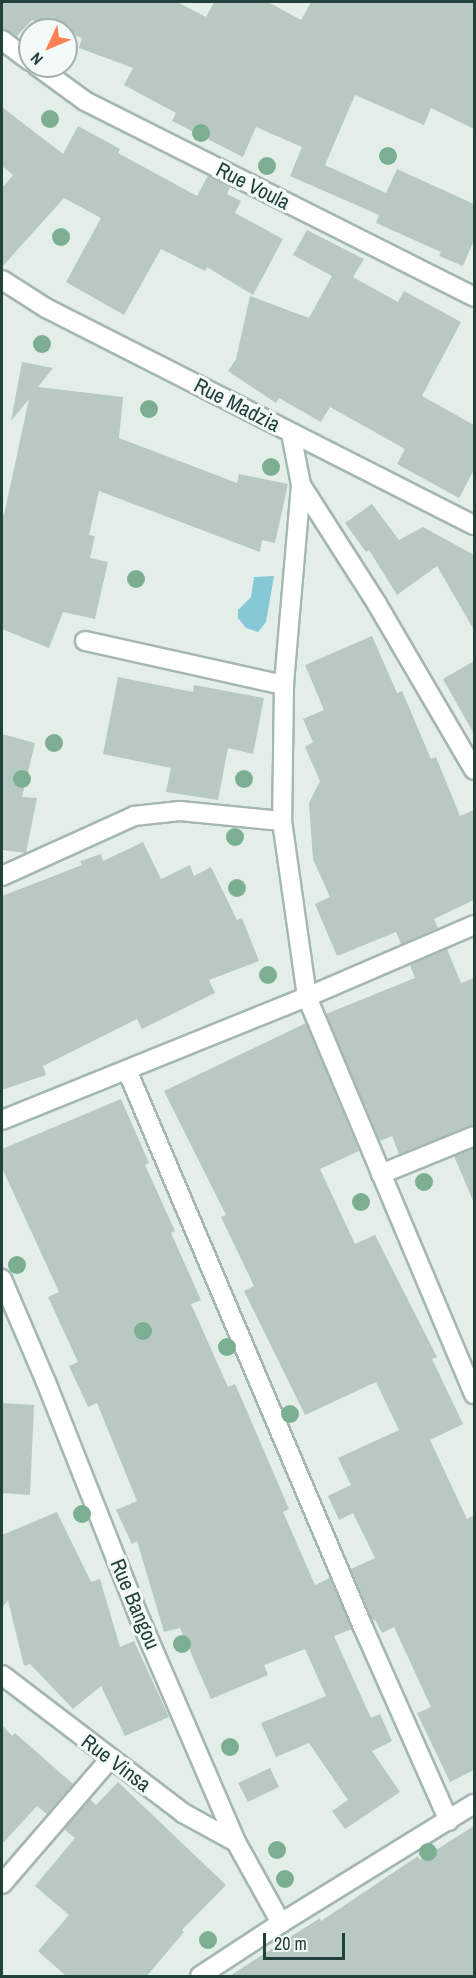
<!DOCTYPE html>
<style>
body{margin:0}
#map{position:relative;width:476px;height:1978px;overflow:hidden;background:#e3eee9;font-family:"Archivo Narrow",sans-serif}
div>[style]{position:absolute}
.water>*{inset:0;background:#87c8d7}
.building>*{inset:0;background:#b8c9c3}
.roads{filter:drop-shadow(2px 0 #a5b7b1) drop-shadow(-2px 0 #a5b7b1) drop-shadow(0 2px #a5b7b1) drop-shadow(0 -2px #a5b7b1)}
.minor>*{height:18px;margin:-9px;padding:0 9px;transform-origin:9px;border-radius:9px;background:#fff}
.trees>*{width:18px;height:18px;margin:-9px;border-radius:50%;background:#7caf92}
span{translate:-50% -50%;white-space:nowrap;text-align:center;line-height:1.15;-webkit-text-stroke:6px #f4faf7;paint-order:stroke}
.street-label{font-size:21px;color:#21413a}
.frame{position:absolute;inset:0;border:3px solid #21413a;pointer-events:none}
.north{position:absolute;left:18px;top:18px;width:60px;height:60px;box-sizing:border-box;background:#f4faf7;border:2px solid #a0b0ab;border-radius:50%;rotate:226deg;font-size:16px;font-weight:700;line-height:24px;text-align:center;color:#21413a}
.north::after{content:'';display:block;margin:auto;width:21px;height:27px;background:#fc8253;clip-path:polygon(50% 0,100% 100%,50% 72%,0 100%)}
.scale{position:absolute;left:263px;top:1933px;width:82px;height:27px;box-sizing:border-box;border:3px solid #21413a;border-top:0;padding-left:8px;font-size:18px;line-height:21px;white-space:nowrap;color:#21413a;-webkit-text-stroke:4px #f4faf7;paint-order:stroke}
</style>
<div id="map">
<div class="water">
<i style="clip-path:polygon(274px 576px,266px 622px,258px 632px,246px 628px,238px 618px,238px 610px,251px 597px,254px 577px)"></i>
</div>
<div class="building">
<i style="clip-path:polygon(2px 2px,177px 2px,206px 17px,214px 2px,268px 2px,301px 20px,311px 2px,474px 2px,474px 129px,431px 108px,424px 125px,355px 95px,325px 165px,386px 193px,397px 169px,474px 204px,474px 240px,463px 266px,439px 256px,441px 252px,376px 223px,379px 215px,290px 176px,302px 147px,256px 127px,243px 157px,172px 121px,176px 113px,124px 85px,133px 68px,79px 48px,82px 38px,32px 20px,16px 37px,2px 29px)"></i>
<i style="clip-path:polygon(2px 107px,63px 154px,78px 126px,120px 149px,118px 153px,197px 196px,208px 175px,230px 187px,227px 194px,241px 201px,235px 213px,283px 239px,253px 295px,207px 267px,205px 271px,161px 249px,124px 315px,66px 282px,101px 218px,64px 198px,2px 267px,2px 188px,13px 175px,2px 166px)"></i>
<i style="clip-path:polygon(307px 230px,364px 259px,353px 277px,398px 302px,404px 291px,461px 322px,422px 396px,474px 425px,474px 470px,459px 498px,397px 464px,405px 449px,330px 407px,321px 422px,279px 398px,276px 403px,228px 371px,236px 359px,250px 296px,309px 318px,332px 276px,293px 255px)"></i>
<i style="clip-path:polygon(22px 362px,53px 368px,38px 387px,123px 397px,119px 438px,237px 483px,239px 474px,288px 484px,275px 543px,262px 540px,260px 552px,99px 491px,89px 535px,95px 536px,90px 558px,108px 562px,95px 619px,63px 612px,49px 648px,2px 629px,2px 514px,4px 515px,29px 399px,11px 421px)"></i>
<i style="clip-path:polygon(372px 504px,399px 540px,423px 527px,474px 555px,474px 630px,437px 566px,397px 595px,369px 550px,366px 552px,345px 523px)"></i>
<i style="clip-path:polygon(372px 636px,397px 693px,402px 691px,431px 759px,436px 757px,460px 816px,474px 810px,474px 900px,434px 919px,438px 928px,401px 944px,396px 932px,337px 956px,315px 904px,330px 897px,313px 859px,309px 803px,320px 781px,305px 747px,313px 742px,303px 719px,324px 710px,305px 665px)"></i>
<i style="clip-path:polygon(474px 661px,474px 734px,443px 679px)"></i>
<i style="clip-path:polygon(118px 677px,193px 692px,194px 685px,264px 698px,253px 754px,228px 748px,218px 800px,166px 792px,171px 768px,103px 754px)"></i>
<i style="clip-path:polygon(2px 734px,35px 743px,22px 797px,37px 798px,26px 853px,2px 850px)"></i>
<i style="clip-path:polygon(143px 842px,161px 879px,190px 865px,194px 876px,211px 867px,237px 920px,242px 918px,259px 961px,209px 980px,215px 993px,142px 1029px,137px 1019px,43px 1066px,46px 1075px,2px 1090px,2px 896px,82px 865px,80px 861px,101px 854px,103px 861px)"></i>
<i style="clip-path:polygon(447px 949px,461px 983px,474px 978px,474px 1125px,399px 1154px,392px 1136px,380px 1141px,326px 1014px,415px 978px,410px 965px)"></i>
<i style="clip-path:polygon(306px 1023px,359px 1151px,320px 1169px,355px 1244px,375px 1235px,437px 1357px,432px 1359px,463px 1424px,430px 1440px,467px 1519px,474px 1515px,474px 1770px,450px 1782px,417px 1713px,431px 1707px,394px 1627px,382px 1633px,375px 1620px,373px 1621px,351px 1569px,375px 1558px,353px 1513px,339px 1520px,328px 1496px,351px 1485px,338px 1458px,399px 1430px,376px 1382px,305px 1415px,244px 1291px,254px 1286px,221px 1217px,226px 1215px,164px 1091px)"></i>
<i style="clip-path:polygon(121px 1099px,149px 1163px,145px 1165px,175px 1231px,171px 1233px,201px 1300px,191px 1304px,228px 1387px,235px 1384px,246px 1409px,289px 1509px,283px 1512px,315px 1585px,330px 1578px,352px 1629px,334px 1636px,371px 1718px,380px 1714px,392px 1741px,372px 1751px,400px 1792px,345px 1829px,332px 1811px,348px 1800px,309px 1743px,276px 1757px,261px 1723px,326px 1696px,305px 1649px,264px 1665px,268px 1675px,211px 1699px,180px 1628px,164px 1632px,137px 1541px,132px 1544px,116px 1510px,137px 1501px,97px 1403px,88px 1407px,69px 1366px,78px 1362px,48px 1297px,59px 1292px,2px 1168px,2px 1149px)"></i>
<i style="clip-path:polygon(474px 1148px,474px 1203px,454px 1156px)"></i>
<i style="clip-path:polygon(2px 1403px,34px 1405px,30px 1495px,2px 1493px)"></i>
<i style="clip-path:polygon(57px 1512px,91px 1582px,100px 1579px,120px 1647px,134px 1641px,169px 1717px,125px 1736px,101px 1686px,73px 1709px,30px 1664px,24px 1666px,8px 1600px,2px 1608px,2px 1535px)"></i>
<i style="clip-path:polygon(2px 1725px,12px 1736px,15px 1733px,73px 1784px,47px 1814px,37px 1806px,2px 1844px)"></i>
<i style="clip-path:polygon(270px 1768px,279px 1787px,248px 1802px,238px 1783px)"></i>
<i style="clip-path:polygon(118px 1782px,226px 1885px,182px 1930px,184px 1932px,146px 1977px,67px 1977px,38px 1951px,69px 1915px,35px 1886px,75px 1838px,64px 1829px,90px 1799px,96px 1805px)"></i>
<i style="clip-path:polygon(474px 1826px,474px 1977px,228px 1977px,320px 1918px,321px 1921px,418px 1856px,420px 1860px)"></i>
</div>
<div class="roads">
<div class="minor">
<i style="left:2px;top:40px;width:35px;rotate:37deg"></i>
<i style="left:37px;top:66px;width:59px;rotate:36.1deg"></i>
<i style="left:85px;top:101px;width:436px;rotate:26.7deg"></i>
<i style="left:2px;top:280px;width:52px;rotate:32.5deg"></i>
<i style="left:46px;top:308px;width:480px;rotate:26.9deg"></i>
<i style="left:291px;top:433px;width:53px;rotate:79.1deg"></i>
<i style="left:301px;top:485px;width:201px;rotate:94.9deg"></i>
<i style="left:284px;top:685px;width:136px;rotate:90.8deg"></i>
<i style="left:282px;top:821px;width:178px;rotate:81.9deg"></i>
<i style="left:307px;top:997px;width:431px;rotate:67.2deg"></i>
<i style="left:301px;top:485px;width:141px;rotate:57.4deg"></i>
<i style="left:377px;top:604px;width:192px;rotate:59.7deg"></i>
<i style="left:85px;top:641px;width:204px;rotate:12.5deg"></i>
<i style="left:2px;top:876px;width:145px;rotate:-24.4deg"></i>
<i style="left:134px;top:816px;width:46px;rotate:-6.2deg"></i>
<i style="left:180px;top:811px;width:102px;rotate:5.6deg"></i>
<i style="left:127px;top:1070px;width:605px;rotate:67.04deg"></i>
<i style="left:363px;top:1627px;width:212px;rotate:66.1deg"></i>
<i style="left:2px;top:1120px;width:329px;rotate:-22deg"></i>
<i style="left:307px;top:997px;width:182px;rotate:-23.3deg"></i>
<i style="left:381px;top:1174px;width:100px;rotate:-22.2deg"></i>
<i style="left:2px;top:1279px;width:112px;rotate:66.9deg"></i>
<i style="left:46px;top:1382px;width:255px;rotate:68.4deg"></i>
<i style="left:140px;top:1619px;width:243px;rotate:66.7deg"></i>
<i style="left:236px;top:1842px;width:93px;rotate:60.9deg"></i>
<i style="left:2px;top:1675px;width:228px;rotate:37.3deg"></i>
<i style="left:183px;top:1813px;width:60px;rotate:28.7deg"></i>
<i style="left:2px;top:1884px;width:165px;rotate:-49.2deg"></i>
<i style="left:200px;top:1976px;width:97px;rotate:-33.2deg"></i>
<i style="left:281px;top:1923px;width:227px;rotate:-31.7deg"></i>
</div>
</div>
<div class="trees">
<i style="left:50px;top:119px"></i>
<i style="left:201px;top:133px"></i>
<i style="left:388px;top:156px"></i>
<i style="left:267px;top:166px"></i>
<i style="left:61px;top:237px"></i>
<i style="left:42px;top:344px"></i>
<i style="left:149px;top:409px"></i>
<i style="left:271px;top:467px"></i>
<i style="left:136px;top:579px"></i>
<i style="left:54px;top:743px"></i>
<i style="left:22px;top:779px"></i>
<i style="left:244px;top:779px"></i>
<i style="left:235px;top:837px"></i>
<i style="left:237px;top:888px"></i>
<i style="left:268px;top:975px"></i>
<i style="left:424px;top:1182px"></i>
<i style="left:361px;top:1202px"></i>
<i style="left:17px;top:1265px"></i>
<i style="left:143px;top:1331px"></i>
<i style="left:227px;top:1347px"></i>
<i style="left:290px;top:1414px"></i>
<i style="left:82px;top:1514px"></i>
<i style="left:182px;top:1644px"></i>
<i style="left:230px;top:1747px"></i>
<i style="left:277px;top:1850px"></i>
<i style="left:428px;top:1852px"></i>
<i style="left:285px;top:1879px"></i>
<i style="left:208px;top:1940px"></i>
</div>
<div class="street-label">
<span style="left:253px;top:186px;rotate:27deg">Rue Voula</span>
<span style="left:237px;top:405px;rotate:27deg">Rue Madzia</span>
<span style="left:135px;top:1604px;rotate:67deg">Rue Bangou</span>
<span style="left:116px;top:1763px;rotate:37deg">Rue Vinsa</span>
</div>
<div class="frame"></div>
<div class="north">N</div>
<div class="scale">20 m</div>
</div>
